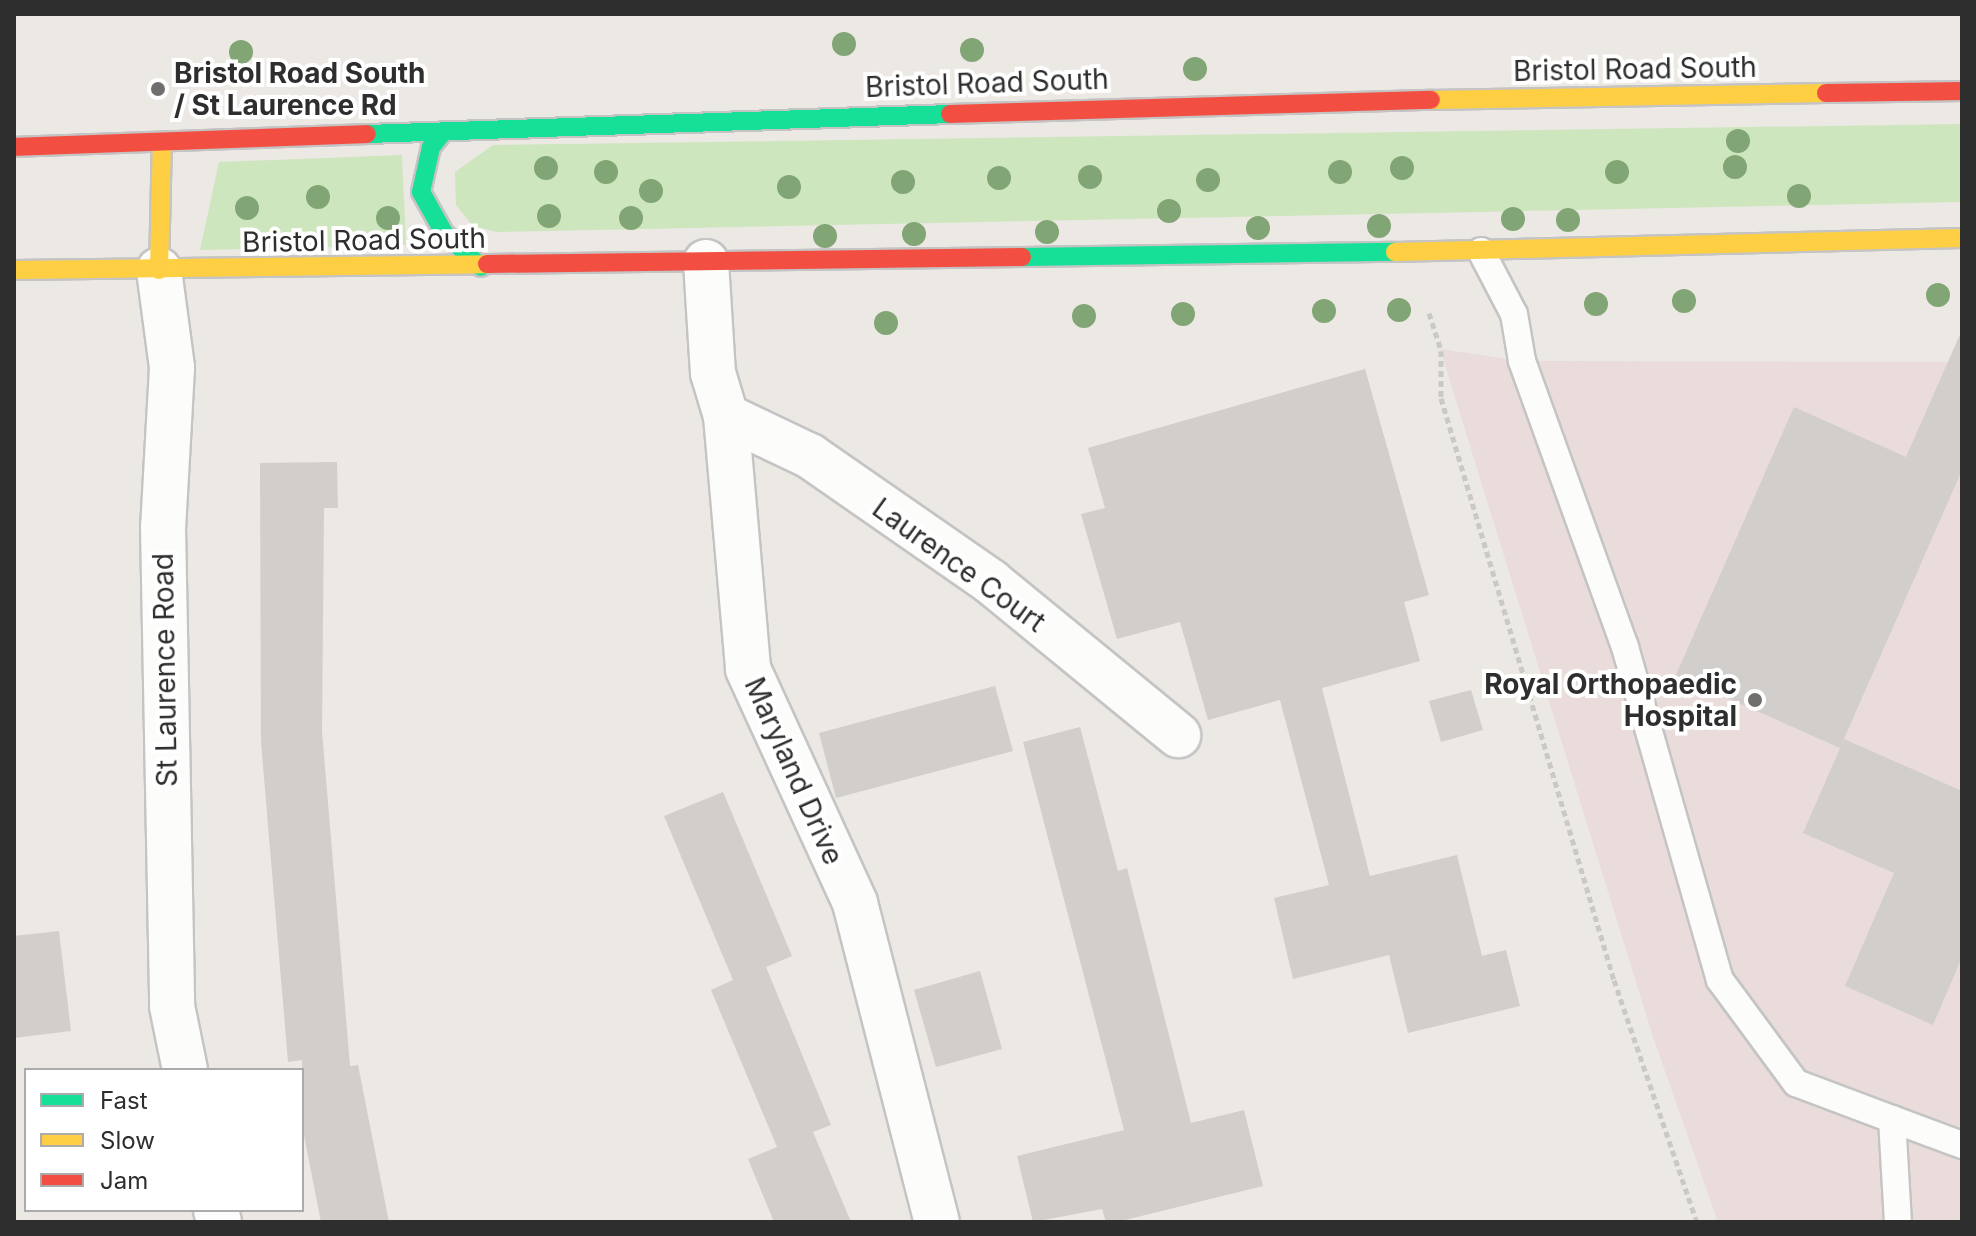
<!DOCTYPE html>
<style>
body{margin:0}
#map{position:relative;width:1976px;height:1236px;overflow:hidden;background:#ece8e4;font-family:Inter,sans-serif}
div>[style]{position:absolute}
.medical>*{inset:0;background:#e9dcdb}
.green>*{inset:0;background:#cee6be}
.building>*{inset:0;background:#d1cecb}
.path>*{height:5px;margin-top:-2.5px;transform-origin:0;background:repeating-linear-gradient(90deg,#c9c9c8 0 6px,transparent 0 10px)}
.roads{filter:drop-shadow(2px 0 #c5c4c5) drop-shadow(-2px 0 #c5c4c5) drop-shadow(0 2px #c5c4c5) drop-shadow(0 -2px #c5c4c5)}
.lane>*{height:26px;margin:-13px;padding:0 13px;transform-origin:13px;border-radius:13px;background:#fcfcfb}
.street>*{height:44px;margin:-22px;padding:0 22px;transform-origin:22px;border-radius:22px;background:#fcfcfb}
.fast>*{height:18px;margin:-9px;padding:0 9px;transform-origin:9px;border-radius:9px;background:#16e098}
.slow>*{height:18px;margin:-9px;padding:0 9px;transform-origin:9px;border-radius:9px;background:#ffcf43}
.jam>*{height:18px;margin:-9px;padding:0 9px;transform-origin:9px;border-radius:9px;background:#f24e42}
.trees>*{width:24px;height:24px;margin:-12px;border-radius:50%;background:#82a575}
.dots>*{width:22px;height:22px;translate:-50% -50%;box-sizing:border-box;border:4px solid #fff;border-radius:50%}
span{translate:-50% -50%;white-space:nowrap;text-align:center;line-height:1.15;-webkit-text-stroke:8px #fff;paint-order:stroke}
.street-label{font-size:28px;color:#2e2e2e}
.poi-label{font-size:28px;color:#2e2e2e;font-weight:700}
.left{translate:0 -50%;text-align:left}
.right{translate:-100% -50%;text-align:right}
.frame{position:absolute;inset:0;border:16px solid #2e2e2e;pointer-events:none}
.legend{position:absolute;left:24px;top:1068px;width:280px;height:144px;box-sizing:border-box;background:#fff;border:2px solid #ababab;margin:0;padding:10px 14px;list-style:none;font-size:24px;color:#2e2e2e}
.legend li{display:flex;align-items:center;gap:16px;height:40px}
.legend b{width:40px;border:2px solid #ababab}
</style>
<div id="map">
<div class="medical">
<i style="clip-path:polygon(1440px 349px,1522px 361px,1962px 362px,1962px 1222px,1718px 1222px,1653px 1037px)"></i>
</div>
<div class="green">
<i style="clip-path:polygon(1962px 124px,1962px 202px,497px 232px,473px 226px,456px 205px,455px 172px,493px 145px)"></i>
<i style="clip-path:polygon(402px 155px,406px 245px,200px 250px,219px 162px)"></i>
</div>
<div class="building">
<i style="clip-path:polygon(1962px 330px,1962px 470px,1840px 748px,1676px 675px,1794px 407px,1906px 457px)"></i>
<i style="clip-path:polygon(1365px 369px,1429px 595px,1404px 602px,1420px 661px,1322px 688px,1370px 876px,1457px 855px,1482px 956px,1506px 950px,1520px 1006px,1408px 1033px,1389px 955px,1293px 979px,1274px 898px,1329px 885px,1280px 700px,1208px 720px,1180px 622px,1117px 639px,1081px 514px,1105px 508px,1088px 448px)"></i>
<i style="clip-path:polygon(337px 462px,338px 508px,324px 508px,322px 731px,350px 1066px,358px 1065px,389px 1222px,321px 1222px,302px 1125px,302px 1060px,288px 1062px,261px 742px,260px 463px)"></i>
<i style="clip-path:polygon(995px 686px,1013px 751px,836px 798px,819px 733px)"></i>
<i style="clip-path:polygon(1471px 690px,1483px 730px,1441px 742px,1429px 701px)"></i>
<i style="clip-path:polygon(1080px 727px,1118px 871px,1127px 868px,1191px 1123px,1244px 1110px,1263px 1186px,1117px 1222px,1106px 1222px,1102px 1209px,1033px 1222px,1017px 1156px,1124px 1130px,1023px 742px)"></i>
<i style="clip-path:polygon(1844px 739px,1962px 791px,1962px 957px,1933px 1025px,1845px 986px,1894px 873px,1803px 833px)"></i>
<i style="clip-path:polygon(723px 792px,792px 956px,766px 967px,831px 1125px,813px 1132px,851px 1222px,774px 1222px,748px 1159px,777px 1147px,711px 990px,733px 980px,664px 816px)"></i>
<i style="clip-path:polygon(59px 931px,71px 1031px,14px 1038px,14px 936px)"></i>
<i style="clip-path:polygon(980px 971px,1002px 1049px,936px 1067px,914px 990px)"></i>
</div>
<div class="path">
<i style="left:1429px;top:313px;width:40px;rotate:72deg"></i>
<i style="left:1441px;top:351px;width:47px;rotate:90deg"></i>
<i style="left:1441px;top:398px;width:607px;rotate:73.45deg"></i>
<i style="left:1614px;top:980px;width:256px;rotate:71.1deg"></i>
</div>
<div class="roads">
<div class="lane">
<i style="left:1481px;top:251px;width:71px;rotate:62.4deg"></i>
<i style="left:1514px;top:314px;width:48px;rotate:80.3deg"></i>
<i style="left:1522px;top:361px;width:304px;rotate:70.2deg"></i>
<i style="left:1625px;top:647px;width:346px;rotate:74.1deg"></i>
<i style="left:1720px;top:980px;width:128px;rotate:53.6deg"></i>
<i style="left:1796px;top:1083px;width:103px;rotate:20.6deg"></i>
<i style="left:1892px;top:1119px;width:103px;rotate:86.7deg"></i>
<i style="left:1892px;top:1119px;width:75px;rotate:20.4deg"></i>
</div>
<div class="street">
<i style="left:706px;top:262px;width:111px;rotate:86.4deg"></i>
<i style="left:713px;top:373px;width:45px;rotate:73.2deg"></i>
<i style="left:726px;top:416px;width:254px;rotate:85deg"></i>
<i style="left:748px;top:669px;width:257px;rotate:65.4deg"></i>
<i style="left:855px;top:903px;width:329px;rotate:75.6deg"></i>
<i style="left:159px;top:270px;width:99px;rotate:82.4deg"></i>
<i style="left:172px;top:368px;width:159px;rotate:93.2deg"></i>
<i style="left:163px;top:527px;width:479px;rotate:88.9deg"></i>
<i style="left:172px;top:1006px;width:65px;rotate:78.5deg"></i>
<i style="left:726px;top:416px;width:93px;rotate:25.5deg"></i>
<i style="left:810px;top:456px;width:221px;rotate:34.8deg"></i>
<i style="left:991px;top:582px;width:242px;rotate:39.3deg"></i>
<i style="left:216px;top:1210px;width:12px;rotate:76deg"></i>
</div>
<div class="fast">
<i style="left:444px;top:131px;width:21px;rotate:129deg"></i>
<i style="left:431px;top:147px;width:46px;rotate:102.5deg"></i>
<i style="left:421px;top:192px;width:47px;rotate:60.7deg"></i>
<i style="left:444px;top:233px;width:50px;rotate:42.6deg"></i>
<i style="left:367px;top:134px;width:583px;rotate:-1.96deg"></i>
<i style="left:1022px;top:257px;width:373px;rotate:-0.8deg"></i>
</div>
<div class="slow">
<i style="left:1431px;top:100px;width:395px;rotate:-1deg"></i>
<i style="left:1395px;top:252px;width:567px;rotate:-1.41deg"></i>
<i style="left:14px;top:270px;width:473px;rotate:-0.7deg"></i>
<i style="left:159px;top:270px;width:128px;rotate:-88.7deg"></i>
</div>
<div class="jam">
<i style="left:1826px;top:93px;width:136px;rotate:-0.8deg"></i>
<i style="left:950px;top:114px;width:481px;rotate:-1.7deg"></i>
<i style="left:14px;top:147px;width:353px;rotate:-2.1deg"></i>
<i style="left:487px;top:264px;width:535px;rotate:-0.75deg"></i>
</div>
</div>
<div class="trees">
<i style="left:844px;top:44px"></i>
<i style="left:972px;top:50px"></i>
<i style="left:241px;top:52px"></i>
<i style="left:1195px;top:69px"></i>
<i style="left:1738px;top:141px"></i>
<i style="left:1735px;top:167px"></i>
<i style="left:546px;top:168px"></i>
<i style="left:1402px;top:168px"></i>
<i style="left:606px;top:172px"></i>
<i style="left:1340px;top:172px"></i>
<i style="left:1617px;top:172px"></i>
<i style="left:1090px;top:177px"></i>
<i style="left:999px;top:178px"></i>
<i style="left:1208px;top:180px"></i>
<i style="left:903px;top:182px"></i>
<i style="left:789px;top:187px"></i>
<i style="left:651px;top:191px"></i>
<i style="left:1799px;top:196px"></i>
<i style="left:318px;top:197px"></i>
<i style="left:247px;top:208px"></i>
<i style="left:1169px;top:211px"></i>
<i style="left:549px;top:216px"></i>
<i style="left:388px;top:218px"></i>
<i style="left:631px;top:218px"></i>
<i style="left:1513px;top:219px"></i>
<i style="left:1568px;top:220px"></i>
<i style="left:1379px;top:226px"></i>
<i style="left:1258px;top:228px"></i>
<i style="left:1047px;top:232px"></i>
<i style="left:914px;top:234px"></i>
<i style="left:825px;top:236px"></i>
<i style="left:1938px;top:295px"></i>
<i style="left:1684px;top:301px"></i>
<i style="left:1596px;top:304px"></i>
<i style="left:1399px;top:310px"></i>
<i style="left:1324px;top:311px"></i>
<i style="left:1183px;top:314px"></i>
<i style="left:1084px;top:316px"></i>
<i style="left:886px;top:323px"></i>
</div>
<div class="dots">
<i style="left:158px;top:89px;background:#706f6e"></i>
<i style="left:1755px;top:700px;background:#706f6e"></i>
</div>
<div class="street-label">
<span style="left:1635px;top:69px;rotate:-1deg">Bristol Road South</span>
<span style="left:987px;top:83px;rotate:-2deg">Bristol Road South</span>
<span style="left:364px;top:240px;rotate:-1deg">Bristol Road South</span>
<span style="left:959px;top:565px;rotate:36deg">Laurence Court</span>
<span style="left:165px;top:670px;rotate:-91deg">St Laurence Road</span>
<span style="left:794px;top:771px;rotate:66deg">Maryland Drive</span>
</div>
<div class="poi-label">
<span class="left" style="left:174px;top:89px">Bristol Road South<br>/ St Laurence Rd</span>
<span class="right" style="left:1737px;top:700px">Royal Orthopaedic<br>Hospital</span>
</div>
<div class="frame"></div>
<ul class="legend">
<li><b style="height:10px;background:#16e098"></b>Fast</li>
<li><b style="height:10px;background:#ffcf43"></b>Slow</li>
<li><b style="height:10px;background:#f24e42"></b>Jam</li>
</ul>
</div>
